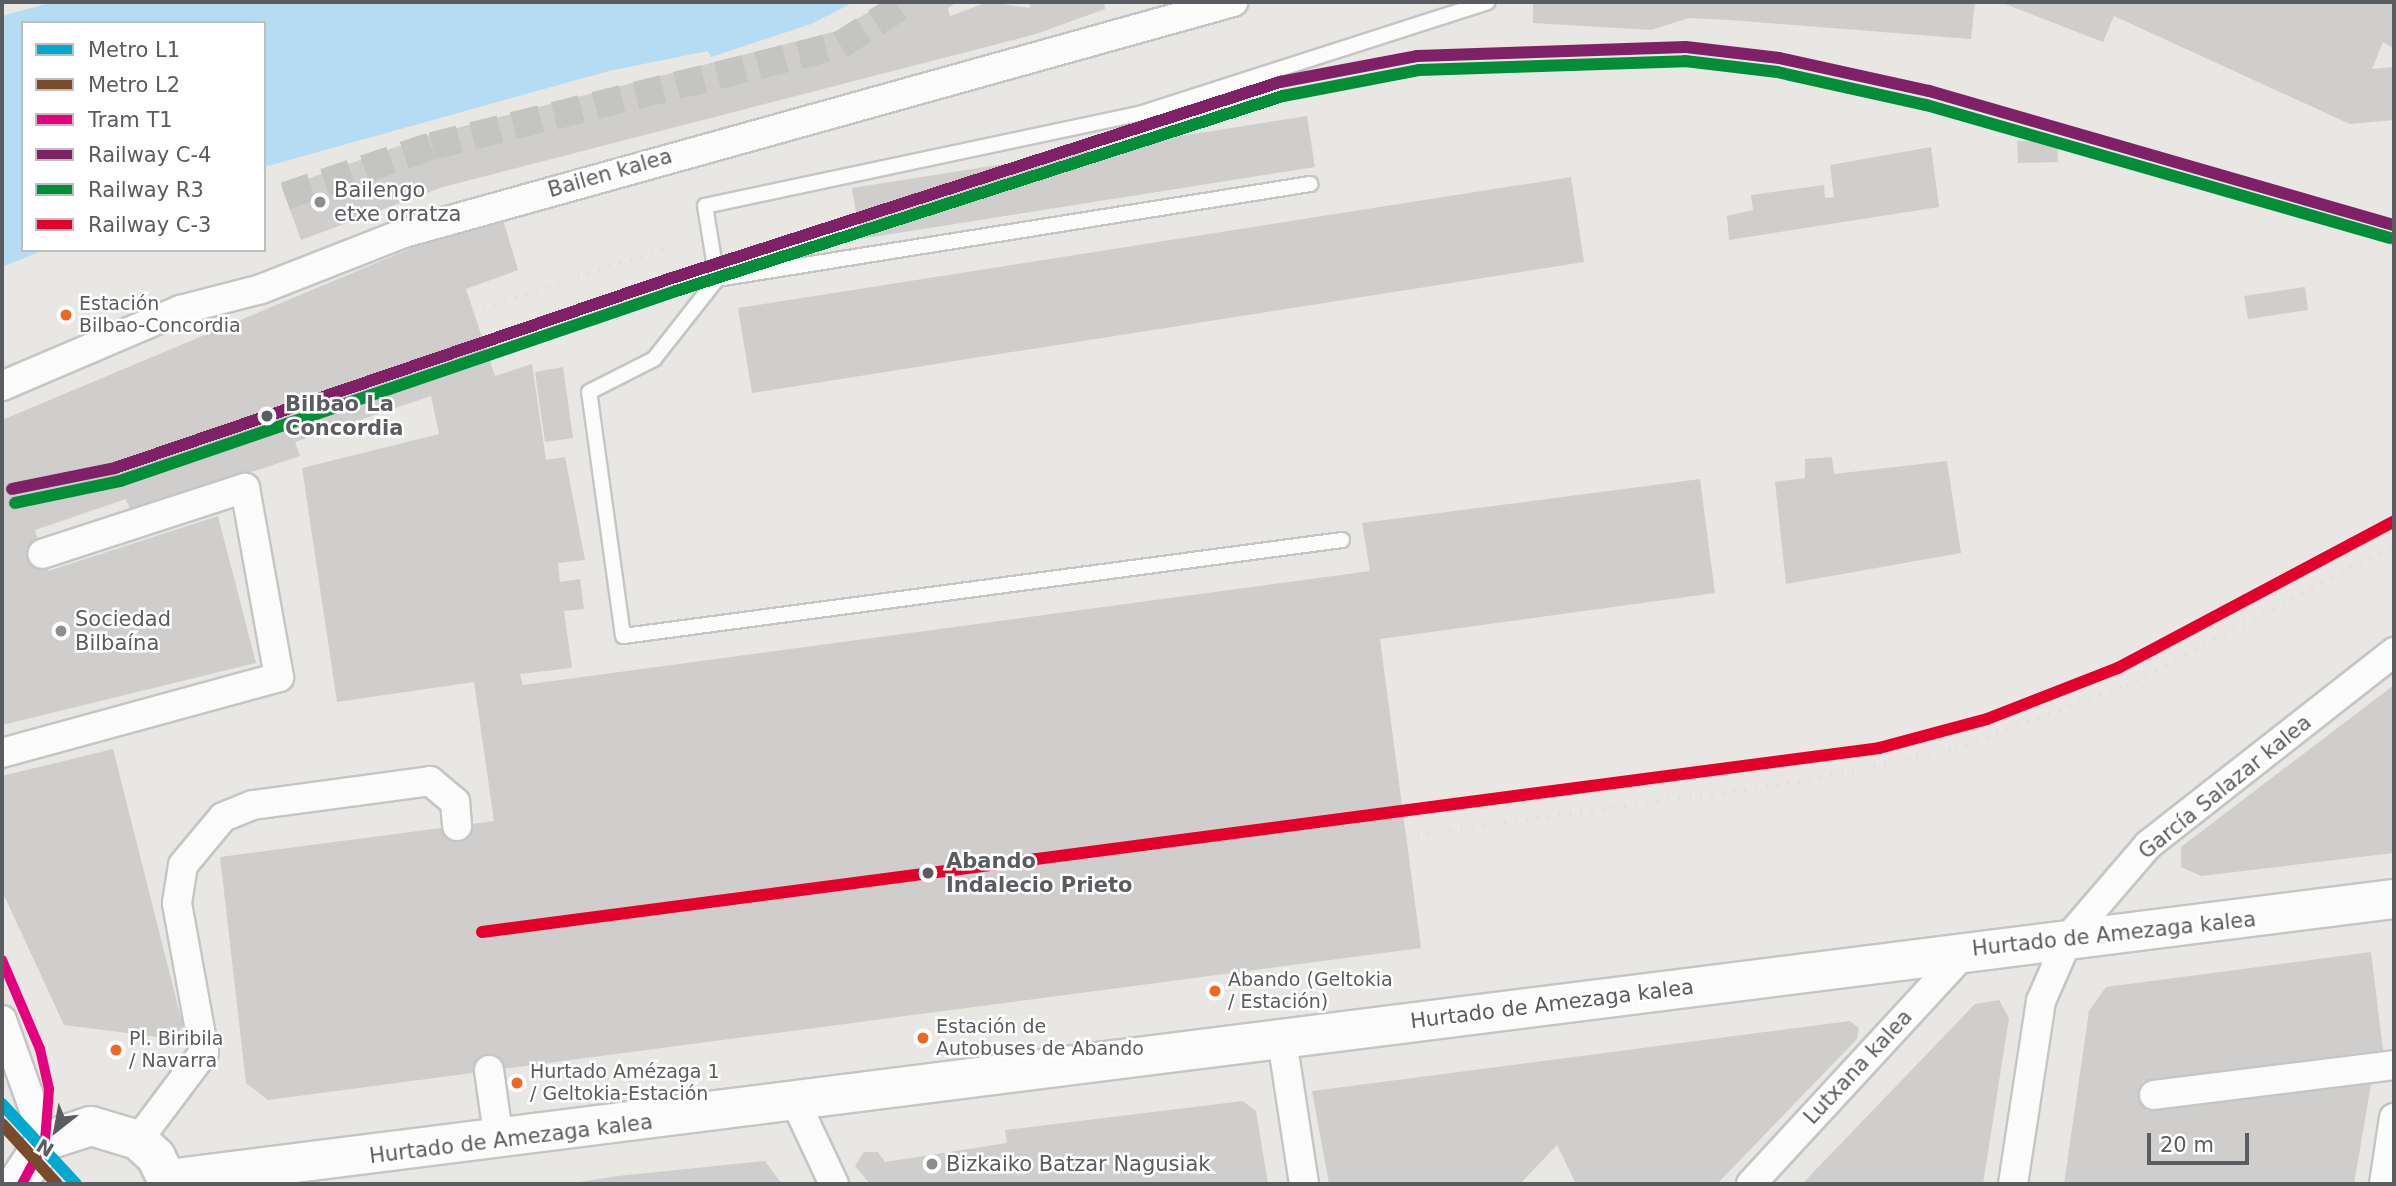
<!DOCTYPE html>
<meta charset="utf-8">
<style>
body{margin:0}
#map{position:relative;width:2396px;height:1186px;overflow:hidden;background:#e8e7e3;font-family:"DejaVu Sans",sans-serif}
div>[style]{position:absolute}
.water>*{inset:0;background:#b6dcf3}
.building>*{inset:0;background:#cfcecc}
.street-tunnel>*{height:28px;margin-top:-14px;transform-origin:0;background:repeating-linear-gradient(90deg,#c4c4c2 0 28px,transparent 0 42px)}
.roads{filter:drop-shadow(2px 0 #c5c5c5) drop-shadow(-2px 0 #c5c5c5) drop-shadow(0 2px #c5c5c5) drop-shadow(0 -2px #c5c5c5)}
.lane>*{height:14px;margin:-7px;padding:0 7px;transform-origin:7px;border-radius:7px;background:#fcfbfb}
.street>*{height:28px;margin:-14px;padding:0 14px;transform-origin:14px;border-radius:14px;background:#fcfbfb}
.secondary>*{height:38px;margin:-19px;padding:0 19px;transform-origin:19px;border-radius:19px;background:#fcfbfb}
.rail>*{height:5px;margin-top:-2.5px;transform-origin:0;background:repeating-linear-gradient(90deg,#e1e1e0 0 2px,transparent 0 11px)}
.rail-1>*{height:12px;margin:-6px;padding:0 6px;transform-origin:6px;border-radius:6px;background:#802168}
.rail-2>*{height:12px;margin:-6px;padding:0 6px;transform-origin:6px;border-radius:6px;background:#028d38}
.rail-3>*{height:12px;margin:-6px;padding:0 6px;transform-origin:6px;border-radius:6px;background:#e4002b}
.tram-1>*{height:10px;margin:-5px;padding:0 5px;transform-origin:5px;border-radius:5px;background:#e5007d}
.metro-1>*{height:12px;margin:-6px;padding:0 6px;transform-origin:6px;border-radius:6px;background:#00a9ce}
.metro-2>*{height:12px;margin:-6px;padding:0 6px;transform-origin:6px;border-radius:6px;background:#7a4b2a}
.dots>*{width:19px;height:19px;translate:-50% -50%;box-sizing:border-box;border:4px solid #fff;border-radius:50%}
span{translate:-50% -50%;white-space:nowrap;text-align:center;line-height:1.15;-webkit-text-stroke:5px #fff;paint-order:stroke}
.bus-label{font-size:19px;color:#595c60}
.left{translate:0 -50%;text-align:left}
.street-label{font-size:21px;color:#595c60}
.poi-label{font-size:21px;color:#595c60}
.stop-label{font-size:21px;color:#595c60;font-weight:700}
.frame{position:absolute;inset:0;border:4px solid #595c60;pointer-events:none}
.legend{position:absolute;left:21px;top:21px;width:245px;height:231px;box-sizing:border-box;background:#fff;border:2px solid #bdbebf;margin:0;padding:9px 12px;list-style:none;font-size:21px;color:#595c60}
.legend li{display:flex;align-items:center;gap:14px;height:35px}
.legend b{width:35px;border:2px solid #bdbebf}
.north{position:absolute;left:21px;top:1095px;width:70px;height:70px;-webkit-text-stroke:5px #fff;paint-order:stroke;rotate:211deg;font-size:19px;font-weight:700;line-height:28px;text-align:center;color:#595c60}
.north::after{content:'';display:block;margin:auto;width:24px;height:32px;background:#595c60;clip-path:polygon(50% 0,100% 100%,50% 72%,0 100%)}
.scale{position:absolute;left:2147px;top:1133px;width:102px;height:32px;box-sizing:border-box;border:4px solid #595c60;border-top:0;padding-left:9px;font-size:21px;line-height:24px;white-space:nowrap;color:#595c60;-webkit-text-stroke:5px #fff;paint-order:stroke}
</style>
<div id="map">
<div class="water">
<i style="clip-path:polygon(53px 2px,854px 2px,811px 24px,711px 57px,708px 51px,609px 71px,264px 167px,264px 23px,23px 23px,23px 250px,44px 250px,2px 267px,2px 16px)"></i>
</div>
<div class="building">
<i style="clip-path:polygon(885px 2px,957px 2px,948px 8px,950px 16px,988px 2px,1030px 8px,1029px 2px,1104px 2px,1105px 9px,1036px 34px,443px 187px,301px 240px,282px 188px,429px 135px,837px 31px)"></i>
<i style="clip-path:polygon(1533px 2px,1975px 2px,1971px 39px,1729px 20px,1689px 18px,1651px 30px,1533px 23px)"></i>
<i style="clip-path:polygon(2000px 2px,2394px 2px,2394px 49px,2383px 42px,2372px 69px,2394px 67px,2394px 120px,2350px 124px,2114px 16px,2103px 42px)"></i>
<i style="clip-path:polygon(1307px 116px,1315px 167px,860px 239px,852px 188px)"></i>
<i style="clip-path:polygon(2017px 141px,2057px 141px,2058px 162px,2018px 163px)"></i>
<i style="clip-path:polygon(1931px 147px,1939px 207px,1729px 240px,1727px 216px,1753px 210px,1751px 195px,1824px 185px,1825px 198px,1834px 197px,1830px 165px)"></i>
<i style="clip-path:polygon(1571px 177px,1584px 262px,752px 393px,738px 308px)"></i>
<i style="clip-path:polygon(502px 216px,518px 270px,466px 289px,495px 376px,532px 364px,546px 460px,565px 457px,585px 560px,558px 563px,560px 582px,580px 579px,584px 609px,564px 611px,572px 668px,520px 674px,523px 685px,1370px 571px,1362px 523px,1700px 479px,1715px 593px,1380px 639px,1421px 948px,268px 1100px,246px 1083px,220px 857px,494px 821px,474px 682px,337px 702px,302px 468px,439px 434px,431px 396px,295px 442px,300px 456px,131px 512px,126px 499px,35px 530px,48px 571px,218px 516px,256px 663px,2px 725px,2px 420px,412px 248px)"></i>
<i style="clip-path:polygon(2305px 287px,2308px 310px,2248px 319px,2244px 296px)"></i>
<i style="clip-path:polygon(563px 367px,573px 438px,545px 442px,535px 372px)"></i>
<i style="clip-path:polygon(1832px 457px,1834px 474px,1947px 461px,1961px 553px,1786px 584px,1775px 482px,1805px 478px,1805px 459px)"></i>
<i style="clip-path:polygon(2394px 685px,2394px 853px,2201px 876px,2181px 867px,2181px 847px)"></i>
<i style="clip-path:polygon(113px 749px,183px 1026px,173px 1039px,64px 1025px,2px 891px,2px 776px)"></i>
<i style="clip-path:polygon(2371px 952px,2383px 1050px,2142px 1081px,2146px 1111px,2371px 1084px,2354px 1184px,2064px 1184px,2089px 1011px,2106px 987px)"></i>
<i style="clip-path:polygon(1999px 1000px,2009px 1018px,1983px 1184px,1802px 1184px,1975px 1004px)"></i>
<i style="clip-path:polygon(1850px 1021px,1859px 1028px,1857px 1039px,1717px 1184px,1576px 1184px,1557px 1145px,1520px 1184px,1329px 1184px,1312px 1091px)"></i>
<i style="clip-path:polygon(1243px 1101px,1256px 1111px,1268px 1184px,870px 1184px,855px 1166px,864px 1152px,878px 1152px,885px 1162px,1007px 1143px,1005px 1130px)"></i>
<i style="clip-path:polygon(765px 1161px,782px 1184px,566px 1184px,618px 1176px)"></i>
</div>
<div class="street-tunnel">
<i style="left:285px;top:196px;width:155px;rotate:-18.8deg"></i>
<i style="left:432px;top:146px;width:420px;rotate:-13.9deg"></i>
<i style="left:840px;top:45px;width:80px;rotate:-32.3deg"></i>
</div>
<div class="roads">
<div class="lane">
<i style="left:717px;top:279px;width:601px;rotate:-9.1deg"></i>
<i style="left:1342px;top:540px;width:725px;rotate:172.39deg"></i>
<i style="left:623px;top:636px;width:246px;rotate:-97.9deg"></i>
<i style="left:589px;top:392px;width:73px;rotate:-26.9deg"></i>
<i style="left:654px;top:359px;width:102px;rotate:-51.8deg"></i>
<i style="left:717px;top:279px;width:74px;rotate:-99.3deg"></i>
<i style="left:705px;top:206px;width:444px;rotate:-12deg"></i>
<i style="left:1139px;top:114px;width:366px;rotate:-17.8deg"></i>
</div>
<div class="street">
<i style="left:2px;top:386px;width:194px;rotate:-23.1deg"></i>
<i style="left:180px;top:310px;width:84px;rotate:-14.5deg"></i>
<i style="left:261px;top:289px;width:154px;rotate:-21.4deg"></i>
<i style="left:404px;top:233px;width:861px;rotate:-15.57deg"></i>
<i style="left:2px;top:753px;width:287px;rotate:-15.3deg"></i>
<i style="left:279px;top:677px;width:192px;rotate:-100.2deg"></i>
<i style="left:245px;top:488px;width:213px;rotate:162deg"></i>
<i style="left:2px;top:1020px;width:128px;rotate:70.4deg"></i>
<i style="left:1282px;top:1040px;width:146px;rotate:81.3deg"></i>
<i style="left:489px;top:1070px;width:72px;rotate:82deg"></i>
<i style="left:2154px;top:1095px;width:242px;rotate:-7.1deg"></i>
<i style="left:796px;top:1103px;width:89px;rotate:64.9deg"></i>
<i style="left:138px;top:1140px;width:110px;rotate:-53.1deg"></i>
<i style="left:204px;top:1052px;width:151px;rotate:-100.3deg"></i>
<i style="left:177px;top:903px;width:38px;rotate:-81deg"></i>
<i style="left:183px;top:865px;width:62px;rotate:-50.2deg"></i>
<i style="left:223px;top:817px;width:32px;rotate:-22deg"></i>
<i style="left:253px;top:805px;width:179px;rotate:-7.7deg"></i>
<i style="left:430px;top:781px;width:33px;rotate:40deg"></i>
<i style="left:455px;top:802px;width:24px;rotate:85deg"></i>
<i style="left:1751px;top:1184px;width:318px;rotate:-47.3deg"></i>
<i style="left:2013px;top:1184px;width:185px;rotate:-81.3deg"></i>
<i style="left:2041px;top:1001px;width:70px;rotate:-66.4deg"></i>
<i style="left:2069px;top:937px;width:121px;rotate:-49.3deg"></i>
<i style="left:2148px;top:845px;width:313px;rotate:-38.1deg"></i>
<i style="left:2384px;top:1184px;width:67px;rotate:-81.4deg"></i>
</div>
<div class="secondary">
<i style="left:168px;top:1179px;width:2244px;rotate:-7.17deg"></i>
<i style="left:17px;top:1184px;width:51px;rotate:-56.9deg"></i>
<i style="left:45px;top:1141px;width:48px;rotate:-18.1deg"></i>
<i style="left:91px;top:1126px;width:49px;rotate:16.6deg"></i>
<i style="left:138px;top:1140px;width:25px;rotate:43deg"></i>
<i style="left:156px;top:1157px;width:30px;rotate:64deg"></i>
</div>
</div>
<div class="rail">
<i style="left:473px;top:311px;width:203px;rotate:-18.1deg"></i>
<i style="left:1406px;top:836px;width:407px;rotate:-7.9deg"></i>
<i style="left:1809px;top:780px;width:149px;rotate:-12.4deg"></i>
<i style="left:1955px;top:748px;width:182px;rotate:-20.2deg"></i>
<i style="left:2126px;top:685px;width:302px;rotate:-27.6deg"></i>
</div>
<div class="rail-1">
<i style="left:12px;top:489px;width:105px;rotate:-11.5deg"></i>
<i style="left:115px;top:468px;width:589px;rotate:-18.84deg"></i>
<i style="left:672px;top:278px;width:639px;rotate:-17.87deg"></i>
<i style="left:1280px;top:82px;width:139px;rotate:-10.7deg"></i>
<i style="left:1417px;top:56px;width:269px;rotate:-1.9deg"></i>
<i style="left:1686px;top:47px;width:94px;rotate:6.7deg"></i>
<i style="left:1779px;top:58px;width:154px;rotate:12.4deg"></i>
<i style="left:1929px;top:91px;width:484px;rotate:16.1deg"></i>
</div>
<div class="rail-2">
<i style="left:15px;top:503px;width:107px;rotate:-11.8deg"></i>
<i style="left:120px;top:481px;width:588px;rotate:-18.87deg"></i>
<i style="left:676px;top:291px;width:638px;rotate:-17.81deg"></i>
<i style="left:1283px;top:96px;width:138px;rotate:-10.8deg"></i>
<i style="left:1419px;top:70px;width:266px;rotate:-1.9deg"></i>
<i style="left:1685px;top:61px;width:93px;rotate:6.8deg"></i>
<i style="left:1777px;top:72px;width:153px;rotate:12.5deg"></i>
<i style="left:1926px;top:105px;width:483px;rotate:16deg"></i>
</div>
<div class="rail-3">
<i style="left:482px;top:932px;width:1409px;rotate:-7.5deg"></i>
<i style="left:1879px;top:748px;width:112px;rotate:-15deg"></i>
<i style="left:1987px;top:719px;width:141px;rotate:-21.3deg"></i>
<i style="left:2118px;top:668px;width:313px;rotate:-28deg"></i>
</div>
<div class="tram-1">
<i style="left:2px;top:960px;width:97px;rotate:66.9deg"></i>
<i style="left:40px;top:1049px;width:41px;rotate:77.3deg"></i>
<i style="left:49px;top:1089px;width:52px;rotate:94.4deg"></i>
<i style="left:45px;top:1141px;width:49px;rotate:118.1deg"></i>
</div>
<div class="metro-1">
<i style="left:2px;top:1104px;width:109px;rotate:47.2deg"></i>
</div>
<div class="metro-2">
<i style="left:2px;top:1124px;width:81px;rotate:47.5deg"></i>
</div>
<div class="dots">
<i style="left:320px;top:202px;background:#8b8d8e"></i>
<i style="left:66px;top:315px;background:#f26522"></i>
<i style="left:267px;top:416px;background:#595c60"></i>
<i style="left:61px;top:631px;background:#8b8d8e"></i>
<i style="left:928px;top:873px;background:#595c60"></i>
<i style="left:1215px;top:991px;background:#f26522"></i>
<i style="left:923px;top:1038px;background:#f26522"></i>
<i style="left:116px;top:1050px;background:#f26522"></i>
<i style="left:517px;top:1083px;background:#f26522"></i>
<i style="left:932px;top:1164px;background:#8b8d8e"></i>
</div>
<div class="bus-label">
<span class="left" style="left:79px;top:315px">Estación<br>Bilbao-Concordia</span>
<span class="left" style="left:1228px;top:991px">Abando (Geltokia<br>/ Estación)</span>
<span class="left" style="left:936px;top:1038px">Estación de<br>Autobuses de Abando</span>
<span class="left" style="left:129px;top:1050px">Pl. Biribila<br>/ Navarra</span>
<span class="left" style="left:530px;top:1083px">Hurtado Amézaga 1<br>/ Geltokia-Estación</span>
</div>
<div class="street-label">
<span style="left:610px;top:173px;rotate:-16deg">Bailen kalea</span>
<span style="left:2225px;top:787px;rotate:-39deg">García Salazar kalea</span>
<span style="left:2114px;top:934px;rotate:-6deg">Hurtado de Amezaga kalea</span>
<span style="left:1552px;top:1004px;rotate:-7deg">Hurtado de Amezaga kalea</span>
<span style="left:1858px;top:1067px;rotate:-47deg">Lutxana kalea</span>
<span style="left:511px;top:1139px;rotate:-7deg">Hurtado de Amezaga kalea</span>
</div>
<div class="poi-label">
<span class="left" style="left:334px;top:202px">Bailengo<br>etxe orratza</span>
<span class="left" style="left:75px;top:631px">Sociedad<br>Bilbaína</span>
<span class="left" style="left:946px;top:1164px">Bizkaiko Batzar Nagusiak</span>
</div>
<div class="stop-label">
<span class="left" style="left:285px;top:416px">Bilbao La<br>Concordia</span>
<span class="left" style="left:946px;top:873px">Abando<br>Indalecio Prieto</span>
</div>
<div class="frame"></div>
<ul class="legend">
<li><b style="height:9px;background:#00a9ce"></b>Metro L1</li>
<li><b style="height:9px;background:#7a4b2a"></b>Metro L2</li>
<li><b style="height:9px;background:#e5007d"></b>Tram T1</li>
<li><b style="height:9px;background:#802168"></b>Railway C-4</li>
<li><b style="height:9px;background:#028d38"></b>Railway R3</li>
<li><b style="height:9px;background:#e4002b"></b>Railway C-3</li>
</ul>
<div class="north">N</div>
<div class="scale">20 m</div>
</div>
